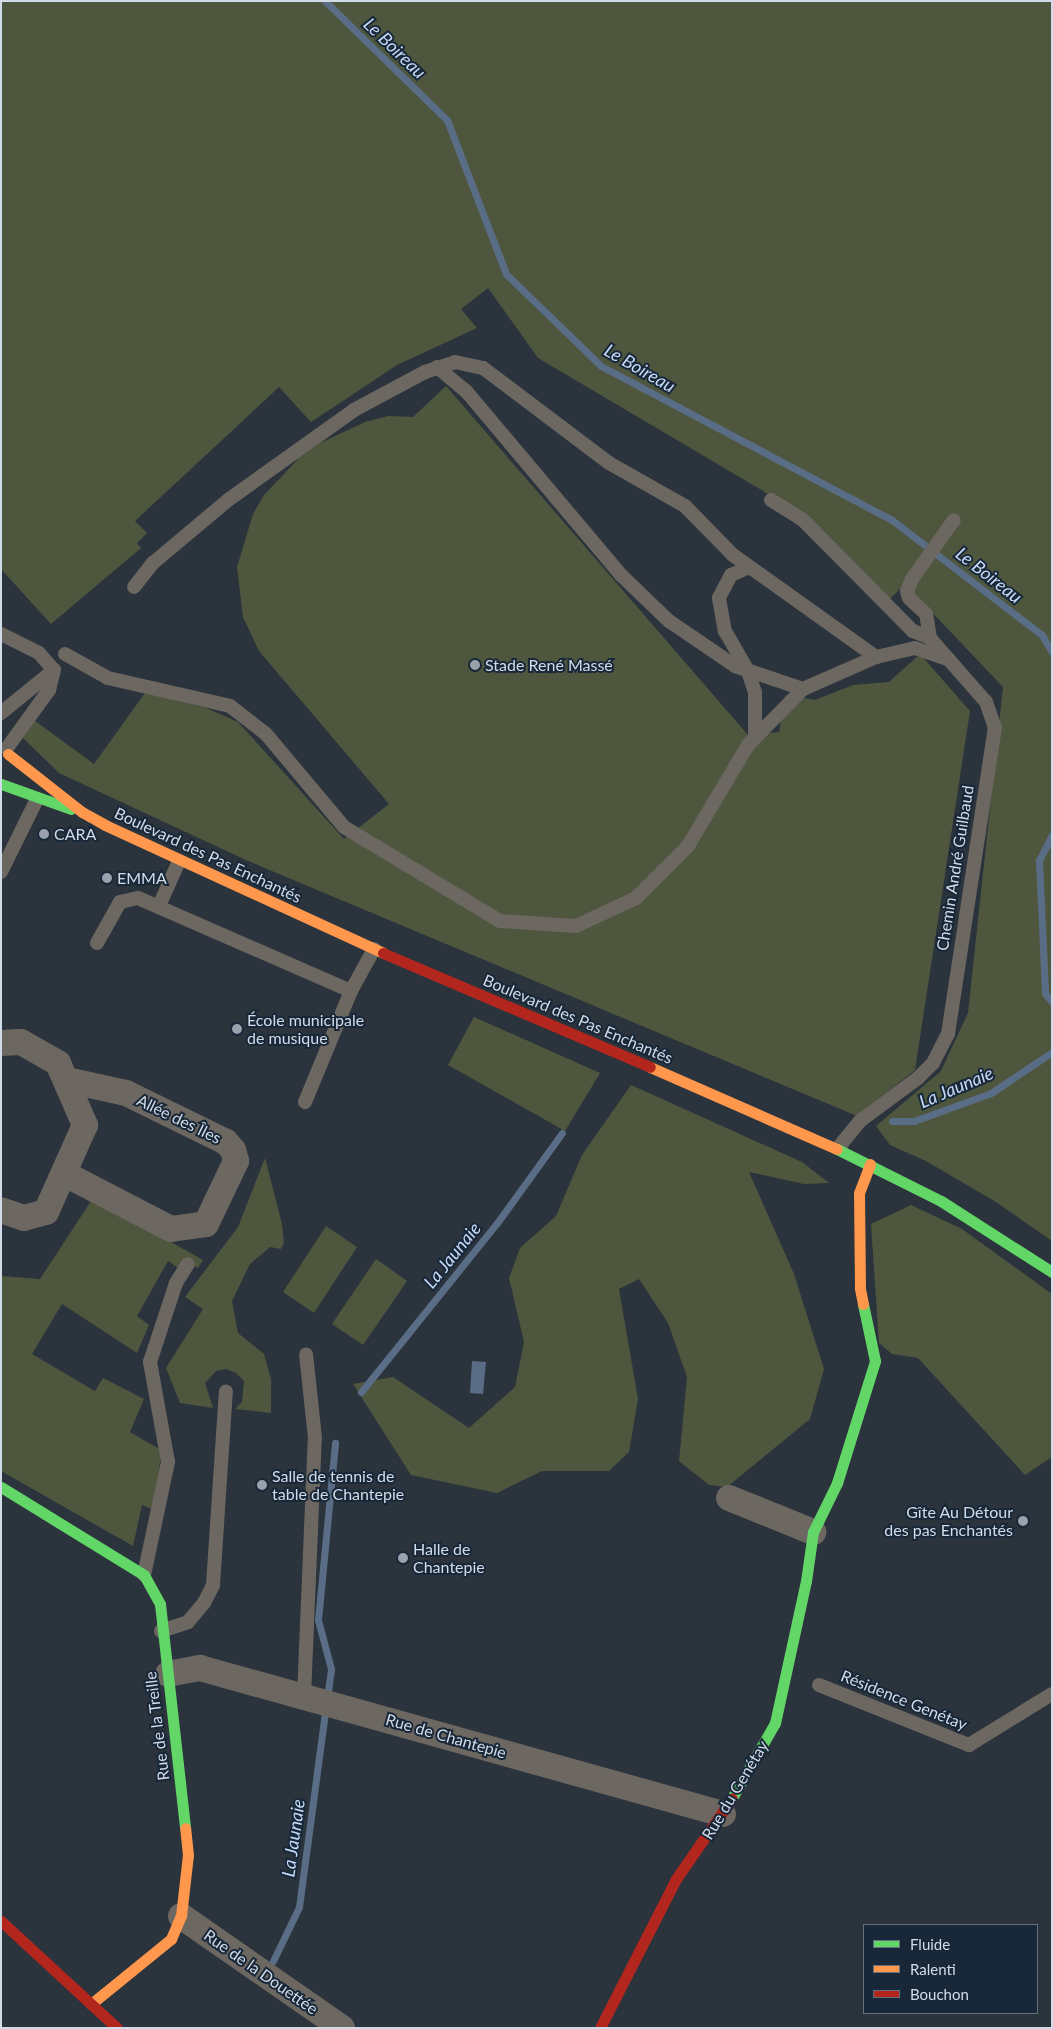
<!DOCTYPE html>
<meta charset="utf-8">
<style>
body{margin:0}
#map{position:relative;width:1053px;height:2029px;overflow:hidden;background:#2b333c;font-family:Lato,sans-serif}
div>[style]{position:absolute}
.green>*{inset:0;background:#4e573e}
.water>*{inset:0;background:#596d87}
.stream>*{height:7px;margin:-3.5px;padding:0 3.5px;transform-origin:3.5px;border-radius:3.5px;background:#596d87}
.lane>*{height:14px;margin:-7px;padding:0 7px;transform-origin:7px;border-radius:7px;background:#6d6761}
.street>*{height:26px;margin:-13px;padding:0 13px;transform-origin:13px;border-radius:13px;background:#6d6761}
.fast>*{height:11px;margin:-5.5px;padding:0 5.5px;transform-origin:5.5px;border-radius:5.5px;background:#63d668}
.slow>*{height:11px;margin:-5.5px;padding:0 5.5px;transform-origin:5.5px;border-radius:5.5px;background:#ff974d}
.jam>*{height:11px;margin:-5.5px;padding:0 5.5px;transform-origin:5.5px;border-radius:5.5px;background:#b3261e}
.dots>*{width:14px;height:14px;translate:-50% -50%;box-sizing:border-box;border:2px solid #192839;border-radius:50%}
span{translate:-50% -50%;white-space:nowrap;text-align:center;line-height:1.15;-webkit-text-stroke:4px #192839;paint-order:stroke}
.poi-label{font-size:16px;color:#d2dce8}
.left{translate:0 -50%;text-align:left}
.right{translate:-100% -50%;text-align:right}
.street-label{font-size:16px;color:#d2dce8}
.water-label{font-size:18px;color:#c4daf8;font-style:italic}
.frame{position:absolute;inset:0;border:2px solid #d2dce8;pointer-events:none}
.legend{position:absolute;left:863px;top:1924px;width:175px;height:90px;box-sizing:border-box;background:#192839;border:1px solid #63707f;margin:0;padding:6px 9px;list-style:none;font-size:15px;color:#d2dce8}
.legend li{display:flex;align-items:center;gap:10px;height:25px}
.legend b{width:25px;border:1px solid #63707f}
</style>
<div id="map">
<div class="green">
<i style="clip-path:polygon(1px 1px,1052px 1px,1052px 1241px,996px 1202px,926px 1161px,890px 1145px,876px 1126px,941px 1071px,968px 1013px,1003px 687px,905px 584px,888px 601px,807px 517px,538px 358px,488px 288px,461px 309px,477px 328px,397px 365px,311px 422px,279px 387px,135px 521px,147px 533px,137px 543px,141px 548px,51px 624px,1px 569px)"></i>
<i style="clip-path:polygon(446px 386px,748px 735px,779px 732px,785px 695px,815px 700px,853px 685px,889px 682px,920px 654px,970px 711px,915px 1070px,857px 1116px,248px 861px,59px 773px,23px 738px,34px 720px,94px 764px,145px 693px,206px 708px,238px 722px,344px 839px,389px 804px,259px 651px,243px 617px,237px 567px,253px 514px,264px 495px,299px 458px,320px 443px,365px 422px,388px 416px,413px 417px)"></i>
<i style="clip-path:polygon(474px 1017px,600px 1073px,565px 1131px,448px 1065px)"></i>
<i style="clip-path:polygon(631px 1085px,802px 1162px,829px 1183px,804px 1184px,749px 1172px,794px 1274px,824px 1369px,810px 1419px,727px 1487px,709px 1485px,679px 1461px,687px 1377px,668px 1323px,639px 1279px,619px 1289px,638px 1399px,629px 1452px,609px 1471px,542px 1471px,497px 1493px,411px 1475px,353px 1384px,393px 1377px,469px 1428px,515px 1387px,524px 1342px,509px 1278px,520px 1248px,556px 1216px,582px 1155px)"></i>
<i style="clip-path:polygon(265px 1158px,282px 1224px,284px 1243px,281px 1249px,270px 1247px,250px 1264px,232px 1301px,238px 1333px,264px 1354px,271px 1379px,271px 1413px,235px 1409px,242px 1402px,244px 1381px,236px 1373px,226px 1369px,216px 1371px,205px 1383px,213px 1408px,180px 1403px,166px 1368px,203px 1309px,185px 1297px,238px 1227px)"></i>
<i style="clip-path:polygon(93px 1198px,203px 1260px,198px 1268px,186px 1262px,181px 1270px,168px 1261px,137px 1316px,149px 1325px,137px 1353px,62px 1304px,32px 1354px,95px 1391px,103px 1378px,144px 1399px,130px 1432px,161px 1450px,156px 1504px,152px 1509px,142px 1505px,133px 1546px,1px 1471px,1px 1276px,40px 1279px)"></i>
<i style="clip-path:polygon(911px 1205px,962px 1229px,1052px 1294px,1052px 1457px,1025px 1475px,918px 1358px,892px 1354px,879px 1343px,871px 1224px)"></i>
<i style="clip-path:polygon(326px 1226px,357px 1247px,314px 1313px,283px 1292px)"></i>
<i style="clip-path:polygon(376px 1259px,407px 1281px,363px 1345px,332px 1324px)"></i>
</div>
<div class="water">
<i style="clip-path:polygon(472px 1361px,486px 1362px,483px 1394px,470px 1393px)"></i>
</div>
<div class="stream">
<i style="left:325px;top:1px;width:170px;rotate:44.3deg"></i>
<i style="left:447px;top:120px;width:165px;rotate:69deg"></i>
<i style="left:506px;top:274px;width:132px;rotate:44.1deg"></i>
<i style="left:601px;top:366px;width:329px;rotate:27.9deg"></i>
<i style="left:892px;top:520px;width:189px;rotate:37.5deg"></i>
<i style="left:1042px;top:635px;width:20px;rotate:60deg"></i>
<i style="left:1052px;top:835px;width:28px;rotate:117deg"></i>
<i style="left:1039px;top:860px;width:133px;rotate:87.4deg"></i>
<i style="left:1045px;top:993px;width:11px;rotate:52deg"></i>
<i style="left:892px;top:1121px;width:22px"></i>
<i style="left:914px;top:1121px;width:82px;rotate:-20deg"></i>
<i style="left:991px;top:1093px;width:73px;rotate:-33.9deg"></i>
<i style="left:361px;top:1392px;width:217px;rotate:-51.2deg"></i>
<i style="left:497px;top:1223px;width:111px;rotate:-54.2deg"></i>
<i style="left:328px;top:1691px;width:22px;rotate:-82deg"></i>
<i style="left:331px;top:1669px;width:51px;rotate:-104.9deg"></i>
<i style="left:318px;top:1620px;width:178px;rotate:-84.5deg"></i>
<i style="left:273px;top:1961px;width:60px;rotate:-64.3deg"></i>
<i style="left:299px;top:1907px;width:196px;rotate:-82.4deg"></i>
</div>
<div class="lane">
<i style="left:437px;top:367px;width:38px;rotate:40deg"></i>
<i style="left:466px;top:391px;width:241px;rotate:49.9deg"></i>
<i style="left:621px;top:575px;width:66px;rotate:43.8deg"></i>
<i style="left:669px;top:621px;width:80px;rotate:34.3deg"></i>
<i style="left:735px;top:666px;width:72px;rotate:18.7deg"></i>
<i style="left:771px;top:500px;width:36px;rotate:32deg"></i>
<i style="left:802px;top:519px;width:158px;rotate:45.3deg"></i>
<i style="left:913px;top:631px;width:18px;rotate:22deg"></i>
<i style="left:749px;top:567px;width:20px;rotate:156deg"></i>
<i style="left:731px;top:575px;width:26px;rotate:118deg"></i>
<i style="left:719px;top:598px;width:34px;rotate:80deg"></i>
<i style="left:725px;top:631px;width:46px;rotate:60.1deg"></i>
<i style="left:748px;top:671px;width:22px;rotate:72deg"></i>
<i style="left:755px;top:692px;width:46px;rotate:90deg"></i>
<i style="left:134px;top:587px;width:31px;rotate:-52deg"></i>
<i style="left:153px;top:563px;width:98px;rotate:-40deg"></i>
<i style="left:228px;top:500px;width:155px;rotate:-35.5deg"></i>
<i style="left:354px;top:410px;width:81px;rotate:-28.2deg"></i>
<i style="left:425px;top:372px;width:32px;rotate:-18deg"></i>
<i style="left:455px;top:362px;width:29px;rotate:12deg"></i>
<i style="left:483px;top:368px;width:158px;rotate:37deg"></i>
<i style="left:609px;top:463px;width:87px;rotate:29.5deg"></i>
<i style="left:685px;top:506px;width:69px;rotate:45.6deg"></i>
<i style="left:733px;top:555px;width:176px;rotate:35.5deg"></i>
<i style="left:876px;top:657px;width:40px;rotate:-13deg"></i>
<i style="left:915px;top:648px;width:36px;rotate:19deg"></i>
<i style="left:1px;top:634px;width:42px;rotate:26.6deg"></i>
<i style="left:39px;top:653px;width:23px;rotate:49deg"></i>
<i style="left:65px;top:654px;width:49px;rotate:29.2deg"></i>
<i style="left:108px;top:678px;width:125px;rotate:12.9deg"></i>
<i style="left:230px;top:706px;width:46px;rotate:37.9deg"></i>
<i style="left:266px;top:734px;width:121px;rotate:50deg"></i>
<i style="left:344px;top:827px;width:182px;rotate:31.1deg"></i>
<i style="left:500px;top:921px;width:76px;rotate:3.8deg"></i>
<i style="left:576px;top:926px;width:66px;rotate:-25deg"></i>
<i style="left:636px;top:898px;width:74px;rotate:-45deg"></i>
<i style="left:688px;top:846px;width:117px;rotate:-59.3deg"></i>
<i style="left:748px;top:745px;width:78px;rotate:-45.5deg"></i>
<i style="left:803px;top:689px;width:80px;rotate:-23.7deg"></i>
<i style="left:1px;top:713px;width:68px;rotate:-39.1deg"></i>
<i style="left:7px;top:748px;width:72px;rotate:-54.1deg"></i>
<i style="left:49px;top:690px;width:21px;rotate:-76deg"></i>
<i style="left:1px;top:872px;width:81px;rotate:-63.7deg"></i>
<i style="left:159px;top:906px;width:49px;rotate:-66deg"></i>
<i style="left:97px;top:943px;width:47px;rotate:-60.7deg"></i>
<i style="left:120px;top:902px;width:18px;rotate:-13deg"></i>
<i style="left:138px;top:898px;width:232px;rotate:23.6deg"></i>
<i style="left:305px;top:1102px;width:120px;rotate:-67.5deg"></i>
<i style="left:351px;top:991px;width:48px;rotate:-61.3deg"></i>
<i style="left:838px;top:1148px;width:35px;rotate:-51deg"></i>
<i style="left:860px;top:1121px;width:72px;rotate:-36.6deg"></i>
<i style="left:918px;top:1078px;width:21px;rotate:-45deg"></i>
<i style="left:933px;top:1063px;width:33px;rotate:-63deg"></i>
<i style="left:948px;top:1034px;width:310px;rotate:-81.3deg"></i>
<i style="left:995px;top:728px;width:28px;rotate:-109deg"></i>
<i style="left:986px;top:702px;width:85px;rotate:-131.2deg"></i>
<i style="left:930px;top:638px;width:24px;rotate:-99deg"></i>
<i style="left:926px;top:614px;width:23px;rotate:-137deg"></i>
<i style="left:909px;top:598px;width:7px;rotate:-106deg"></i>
<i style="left:907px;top:591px;width:13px;rotate:-67deg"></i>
<i style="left:912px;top:579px;width:72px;rotate:-54.6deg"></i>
<i style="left:144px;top:1575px;width:116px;rotate:-78deg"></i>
<i style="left:168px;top:1462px;width:102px;rotate:-100.2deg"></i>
<i style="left:150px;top:1362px;width:83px;rotate:-71.8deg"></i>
<i style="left:176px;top:1283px;width:22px;rotate:-58deg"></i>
<i style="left:161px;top:1631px;width:28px;rotate:-18deg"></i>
<i style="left:188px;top:1622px;width:25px;rotate:-50deg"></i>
<i style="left:204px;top:1603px;width:20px;rotate:-63deg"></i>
<i style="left:213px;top:1585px;width:194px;rotate:-86.2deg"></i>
<i style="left:819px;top:1685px;width:162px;rotate:21.8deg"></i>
<i style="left:969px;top:1745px;width:97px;rotate:-31.6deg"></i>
<i style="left:304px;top:1696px;width:258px;rotate:-87.6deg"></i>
<i style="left:315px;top:1438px;width:84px;rotate:-96.1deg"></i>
</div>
<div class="street">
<i style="left:1px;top:1043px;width:20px;rotate:-3deg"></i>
<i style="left:21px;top:1042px;width:43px;rotate:29.6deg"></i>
<i style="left:58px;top:1063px;width:68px;rotate:66.5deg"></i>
<i style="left:85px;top:1125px;width:95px;rotate:114.1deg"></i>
<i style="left:46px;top:1212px;width:23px;rotate:165deg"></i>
<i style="left:24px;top:1218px;width:24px;rotate:-161deg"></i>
<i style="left:65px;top:1174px;width:119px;rotate:27.4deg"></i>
<i style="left:171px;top:1229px;width:35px;rotate:-8deg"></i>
<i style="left:206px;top:1224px;width:70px;rotate:-64.5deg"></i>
<i style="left:236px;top:1161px;width:11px;rotate:-105deg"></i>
<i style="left:233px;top:1150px;width:11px;rotate:-131deg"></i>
<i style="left:226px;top:1142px;width:111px;rotate:-153.9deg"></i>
<i style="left:126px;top:1093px;width:60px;rotate:-167.6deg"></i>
<i style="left:729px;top:1498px;width:91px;rotate:22deg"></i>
<i style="left:168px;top:1674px;width:33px;rotate:-11deg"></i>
<i style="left:200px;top:1668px;width:543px;rotate:15.6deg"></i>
<i style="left:181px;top:1916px;width:196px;rotate:34.8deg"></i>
</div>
<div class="fast">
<i style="left:1px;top:784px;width:74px;rotate:19.7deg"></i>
<i style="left:837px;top:1149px;width:116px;rotate:26.6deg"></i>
<i style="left:941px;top:1201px;width:132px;rotate:32.6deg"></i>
<i style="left:1px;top:1487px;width:168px;rotate:31.6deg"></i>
<i style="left:144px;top:1575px;width:33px;rotate:61deg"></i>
<i style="left:160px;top:1604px;width:225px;rotate:83.6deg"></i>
<i style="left:732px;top:1798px;width:86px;rotate:-60.2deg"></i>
<i style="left:775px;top:1723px;width:145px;rotate:-77.7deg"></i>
<i style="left:806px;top:1581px;width:49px;rotate:-81.9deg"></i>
<i style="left:813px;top:1532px;width:55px;rotate:-63.9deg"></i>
<i style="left:837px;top:1483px;width:128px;rotate:-72.7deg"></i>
<i style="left:875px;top:1361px;width:58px;rotate:-101.9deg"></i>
</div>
<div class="slow">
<i style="left:8px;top:754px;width:94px;rotate:38.1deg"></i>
<i style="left:82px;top:812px;width:26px;rotate:29deg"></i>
<i style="left:105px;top:825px;width:306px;rotate:24.7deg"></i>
<i style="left:650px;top:1067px;width:204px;rotate:23.7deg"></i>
<i style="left:863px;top:1304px;width:16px;rotate:-101deg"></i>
<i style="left:860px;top:1288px;width:95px;rotate:-90.6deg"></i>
<i style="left:859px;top:1193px;width:31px;rotate:-69deg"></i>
<i style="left:91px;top:2004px;width:103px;rotate:-39.1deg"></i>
<i style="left:171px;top:1939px;width:25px;rotate:-67deg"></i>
<i style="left:181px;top:1916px;width:61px;rotate:-83.5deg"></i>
<i style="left:188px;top:1855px;width:27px;rotate:-96deg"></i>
</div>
<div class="jam">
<i style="left:383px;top:953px;width:290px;rotate:23.1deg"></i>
<i style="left:1px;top:1921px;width:158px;rotate:42.7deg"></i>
<i style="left:600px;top:2028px;width:167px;rotate:-63deg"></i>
<i style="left:676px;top:1879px;width:98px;rotate:-55.3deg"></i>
</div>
<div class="dots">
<i style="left:475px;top:665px;background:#98a1ac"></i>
<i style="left:44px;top:834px;background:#98a1ac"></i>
<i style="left:107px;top:878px;background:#98a1ac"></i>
<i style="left:237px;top:1029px;background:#98a1ac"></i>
<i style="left:262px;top:1485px;background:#98a1ac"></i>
<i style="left:1023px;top:1521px;background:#98a1ac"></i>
<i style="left:403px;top:1558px;background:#98a1ac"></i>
</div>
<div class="poi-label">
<span class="left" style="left:485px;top:665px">Stade René Massé</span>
<span class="left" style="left:54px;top:834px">CARA</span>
<span class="left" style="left:117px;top:878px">EMMA</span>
<span class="left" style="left:247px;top:1029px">École municipale<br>de musique</span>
<span class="left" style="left:272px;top:1485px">Salle de tennis de<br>table de Chantepie</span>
<span class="right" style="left:1013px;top:1521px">Gîte Au Détour<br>des pas Enchantés</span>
<span class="left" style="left:413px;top:1558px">Halle de<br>Chantepie</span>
</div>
<div class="street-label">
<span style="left:208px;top:855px;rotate:25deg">Boulevard des Pas Enchantés</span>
<span style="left:955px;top:868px;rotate:-81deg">Chemin André Guilbaud</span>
<span style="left:578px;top:1019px;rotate:23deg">Boulevard des Pas Enchantés</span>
<span style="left:179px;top:1119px;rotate:26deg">Allée des Îles</span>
<span style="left:904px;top:1700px;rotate:22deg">Résidence Genétay</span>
<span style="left:157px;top:1726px;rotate:-97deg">Rue de la Treille</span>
<span style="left:446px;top:1736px;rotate:16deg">Rue de Chantepie</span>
<span style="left:735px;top:1790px;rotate:-59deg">Rue du Genétay</span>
<span style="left:261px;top:1972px;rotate:35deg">Rue de la Douettée</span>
</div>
<div class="water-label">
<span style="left:395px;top:48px;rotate:44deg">Le Boireau</span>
<span style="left:640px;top:368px;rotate:30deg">Le Boireau</span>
<span style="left:989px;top:575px;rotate:38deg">Le Boireau</span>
<span style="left:956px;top:1087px;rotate:-23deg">La Jaunaie</span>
<span style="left:452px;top:1255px;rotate:-51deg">La Jaunaie</span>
<span style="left:293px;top:1838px;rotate:-82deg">La Jaunaie</span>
</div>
<div class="frame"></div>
<ul class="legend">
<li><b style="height:6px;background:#63d668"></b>Fluide</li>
<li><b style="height:6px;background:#ff974d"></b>Ralenti</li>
<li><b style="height:6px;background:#b3261e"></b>Bouchon</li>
</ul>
</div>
